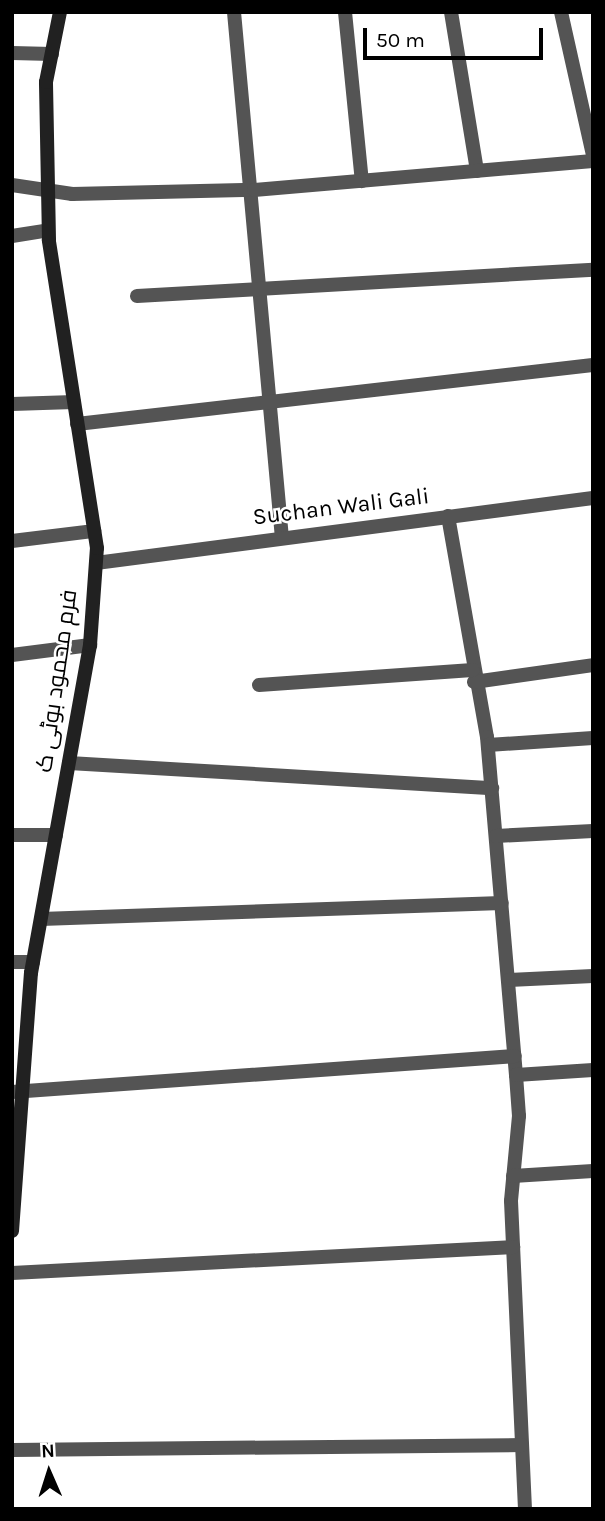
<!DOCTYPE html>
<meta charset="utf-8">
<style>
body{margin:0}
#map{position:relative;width:605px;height:1521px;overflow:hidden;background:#fff;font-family:Karla,Cairo,sans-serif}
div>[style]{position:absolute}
.street>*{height:14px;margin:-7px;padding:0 7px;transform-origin:7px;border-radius:7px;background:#545454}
.secondary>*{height:14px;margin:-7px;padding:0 7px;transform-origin:7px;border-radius:7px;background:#212121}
span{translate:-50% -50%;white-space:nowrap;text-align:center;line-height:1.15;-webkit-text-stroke:5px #fff;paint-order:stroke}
.street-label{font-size:23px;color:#000}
.frame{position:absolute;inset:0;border:14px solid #000;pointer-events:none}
.north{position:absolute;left:14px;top:1437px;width:70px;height:70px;-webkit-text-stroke:5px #fff;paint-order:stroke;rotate:357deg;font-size:19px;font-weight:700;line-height:28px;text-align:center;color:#000}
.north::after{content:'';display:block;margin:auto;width:24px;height:32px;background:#000;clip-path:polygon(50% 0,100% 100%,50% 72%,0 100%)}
.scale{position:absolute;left:363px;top:28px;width:180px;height:32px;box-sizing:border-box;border:4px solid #000;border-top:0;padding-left:9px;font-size:21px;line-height:24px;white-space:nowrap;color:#000;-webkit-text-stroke:5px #fff;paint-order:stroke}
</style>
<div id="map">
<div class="street">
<i style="left:234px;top:12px;width:528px;rotate:84.79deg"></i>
<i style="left:345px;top:12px;width:170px;rotate:84.3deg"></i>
<i style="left:451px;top:12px;width:161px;rotate:80.7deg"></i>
<i style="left:561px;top:12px;width:147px;rotate:77.4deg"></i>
<i style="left:12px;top:53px;width:40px;rotate:1.4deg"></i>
<i style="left:12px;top:185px;width:61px;rotate:8.5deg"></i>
<i style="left:72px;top:194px;width:182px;rotate:-1.3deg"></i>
<i style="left:254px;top:190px;width:340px;rotate:-4.9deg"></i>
<i style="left:12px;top:236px;width:36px;rotate:-9deg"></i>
<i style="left:137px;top:296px;width:457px;rotate:-3.3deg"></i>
<i style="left:12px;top:404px;width:62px;rotate:-1.8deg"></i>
<i style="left:77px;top:424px;width:519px;rotate:-6.52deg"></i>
<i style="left:448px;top:516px;width:224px;rotate:80deg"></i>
<i style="left:487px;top:737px;width:339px;rotate:85.1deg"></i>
<i style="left:516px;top:1075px;width:41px;rotate:85.8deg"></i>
<i style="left:519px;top:1116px;width:85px;rotate:95.4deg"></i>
<i style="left:511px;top:1201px;width:308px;rotate:87.4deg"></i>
<i style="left:12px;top:541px;width:83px;rotate:-7deg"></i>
<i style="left:96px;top:563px;width:501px;rotate:-7.45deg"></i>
<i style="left:12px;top:655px;width:79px;rotate:-7.3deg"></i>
<i style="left:474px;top:682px;width:120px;rotate:-8.1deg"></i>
<i style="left:259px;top:685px;width:214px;rotate:-4deg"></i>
<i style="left:488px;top:745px;width:105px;rotate:-3.8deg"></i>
<i style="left:69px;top:763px;width:424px;rotate:3.4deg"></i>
<i style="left:12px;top:835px;width:44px"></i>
<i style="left:496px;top:836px;width:97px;rotate:-3deg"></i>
<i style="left:41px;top:919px;width:461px;rotate:-2deg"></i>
<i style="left:12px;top:962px;width:21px"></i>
<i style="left:509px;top:980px;width:84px;rotate:-2.7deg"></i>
<i style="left:516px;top:1075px;width:77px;rotate:-3.7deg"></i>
<i style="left:12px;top:1092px;width:504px;rotate:-4.09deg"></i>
<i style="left:513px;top:1176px;width:80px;rotate:-3.6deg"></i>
<i style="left:12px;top:1273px;width:502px;rotate:-2.97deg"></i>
<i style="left:12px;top:1450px;width:510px;rotate:-0.56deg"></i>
</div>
<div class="secondary">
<i style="left:12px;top:1231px;width:259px;rotate:-85.8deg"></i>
<i style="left:31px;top:973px;width:333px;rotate:-79.8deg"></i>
<i style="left:90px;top:645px;width:97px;rotate:-85.9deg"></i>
<i style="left:97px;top:548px;width:312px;rotate:-98.9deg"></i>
<i style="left:49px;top:240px;width:158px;rotate:-91.1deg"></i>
<i style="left:46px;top:82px;width:71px;rotate:-78.7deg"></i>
</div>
<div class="street-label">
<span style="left:341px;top:507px;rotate:-7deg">Suchan Wali Gali</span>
<span style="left:57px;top:681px;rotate:-82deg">فرم محمود بوٹی ک</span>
</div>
<div class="frame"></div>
<div class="north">N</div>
<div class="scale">50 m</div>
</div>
